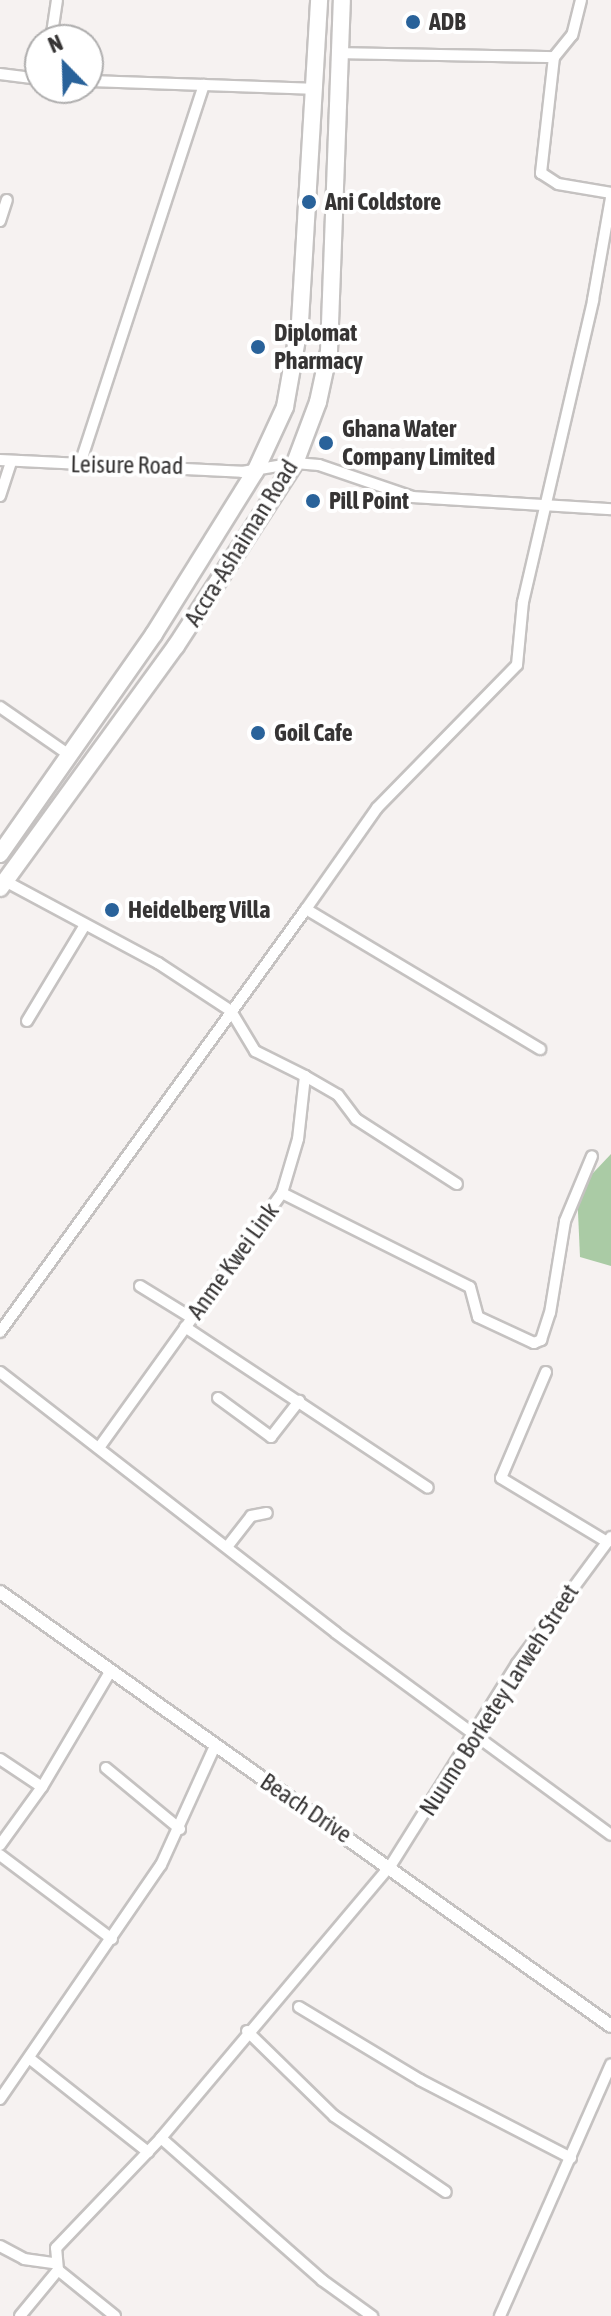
<!DOCTYPE html>
<style>
body{margin:0}
#map{position:relative;width:611px;height:2316px;overflow:hidden;background:#f6f2f1;font-family:"Asap Condensed",sans-serif}
div>[style]{position:absolute}
.green>*{inset:0;background:#aacba5}
.roads{filter:drop-shadow(2px 0 #c5c2c1) drop-shadow(-2px 0 #c5c2c1) drop-shadow(0 2px #c5c2c1) drop-shadow(0 -2px #c5c2c1)}
.minor>*{height:10px;margin:-5px;padding:0 5px;transform-origin:5px;border-radius:5px;background:#fff}
.tertiary>*{height:12px;margin:-6px;padding:0 6px;transform-origin:6px;border-radius:6px;background:#fff}
.primary>*{height:16px;margin:-8px;padding:0 8px;transform-origin:8px;border-radius:8px;background:#fff}
.dots>*{width:22px;height:22px;translate:-50% -50%;box-sizing:border-box;border:4px solid #fff;border-radius:50%}
span{translate:-50% -50%;white-space:nowrap;text-align:center;line-height:1.15;-webkit-text-stroke:8px #fff;paint-order:stroke}
.poi-label{font-size:24px;color:#363434;font-weight:700}
.left{translate:0 -50%;text-align:left}
.street-label{font-size:24px;color:#363434}
.north{position:absolute;left:24px;top:24px;width:80px;height:80px;box-sizing:border-box;background:#fff;border:2px solid #afaeae;border-radius:50%;rotate:337deg;font-size:22px;font-weight:700;line-height:32px;text-align:center;color:#363434}
.north::after{content:'';display:block;margin:auto;width:28px;height:36px;background:#29629a;clip-path:polygon(50% 0,100% 100%,50% 72%,0 100%)}
</style>
<div id="map">
<div class="green">
<i style="clip-path:polygon(611px 1154px,611px 1266px,580px 1257px,577px 1190px)"></i>
</div>
<div class="roads">
<div class="minor">
<i style="left:581px;top:0;width:36px;rotate:104deg"></i>
<i style="left:572px;top:35px;width:28px;rotate:129deg"></i>
<i style="left:554px;top:57px;width:117px;rotate:96.4deg"></i>
<i style="left:541px;top:173px;width:20px;rotate:33deg"></i>
<i style="left:558px;top:184px;width:54px;rotate:9.6deg"></i>
<i style="left:51px;top:40px;width:40px;rotate:-81.5deg"></i>
<i style="left:339px;top:53px;width:215px;rotate:1.1deg"></i>
<i style="left:0;top:74px;width:40px;rotate:7.1deg"></i>
<i style="left:88px;top:81px;width:226px;rotate:2deg"></i>
<i style="left:0;top:221px;width:22px;rotate:-72deg"></i>
<i style="left:0;top:460px;width:242px;rotate:2.8deg"></i>
<i style="left:242px;top:472px;width:54px;rotate:-9.6deg"></i>
<i style="left:295px;top:463px;width:24px;rotate:5deg"></i>
<i style="left:319px;top:465px;width:99px;rotate:18.8deg"></i>
<i style="left:413px;top:497px;width:198px;rotate:3.5deg"></i>
<i style="left:80px;top:464px;width:399px;rotate:-71.9deg"></i>
<i style="left:0;top:496px;width:35px;rotate:-72deg"></i>
<i style="left:0;top:707px;width:83px;rotate:34.7deg"></i>
<i style="left:5px;top:881px;width:174px;rotate:28.2deg"></i>
<i style="left:158px;top:963px;width:87px;rotate:33.3deg"></i>
<i style="left:231px;top:1011px;width:47px;rotate:59deg"></i>
<i style="left:255px;top:1051px;width:56px;rotate:26.6deg"></i>
<i style="left:305px;top:1076px;width:63px;rotate:96.3deg"></i>
<i style="left:298px;top:1139px;width:56px;rotate:106.5deg"></i>
<i style="left:282px;top:1193px;width:314px;rotate:125.7deg"></i>
<i style="left:306px;top:909px;width:123px;rotate:-54.9deg"></i>
<i style="left:377px;top:808px;width:200px;rotate:-45.6deg"></i>
<i style="left:517px;top:665px;width:63px;rotate:-84.6deg"></i>
<i style="left:523px;top:602px;width:310px;rotate:-76.9deg"></i>
<i style="left:593px;top:300px;width:104px;rotate:-80deg"></i>
<i style="left:27px;top:1021px;width:112px;rotate:-58.9deg"></i>
<i style="left:305px;top:1076px;width:38px;rotate:30deg"></i>
<i style="left:338px;top:1095px;width:30px;rotate:53deg"></i>
<i style="left:356px;top:1119px;width:120px;rotate:32.8deg"></i>
<i style="left:282px;top:1193px;width:210px;rotate:26.6deg"></i>
<i style="left:470px;top:1287px;width:31px;rotate:75deg"></i>
<i style="left:478px;top:1317px;width:62px;rotate:24.9deg"></i>
<i style="left:534px;top:1343px;width:8px;rotate:-23deg"></i>
<i style="left:541px;top:1340px;width:28px;rotate:-72deg"></i>
<i style="left:550px;top:1313px;width:93px;rotate:-80.7deg"></i>
<i style="left:565px;top:1221px;width:70px;rotate:-67.4deg"></i>
<i style="left:140px;top:1286px;width:61px;rotate:31.6deg"></i>
<i style="left:185px;top:1327px;width:291px;rotate:33.5deg"></i>
<i style="left:0;top:1332px;width:522px;rotate:-54.12deg"></i>
<i style="left:306px;top:909px;width:273px;rotate:30.9deg"></i>
<i style="left:0;top:1372px;width:425px;rotate:37.8deg"></i>
<i style="left:336px;top:1633px;width:341px;rotate:36.3deg"></i>
<i style="left:546px;top:1372px;width:115px;rotate:113deg"></i>
<i style="left:501px;top:1478px;width:124px;rotate:31.1deg"></i>
<i style="left:218px;top:1398px;width:66px;rotate:36.3deg"></i>
<i style="left:271px;top:1437px;width:46px;rotate:-52.1deg"></i>
<i style="left:227px;top:1547px;width:39px;rotate:-52deg"></i>
<i style="left:251px;top:1516px;width:16px;rotate:-11deg"></i>
<i style="left:0;top:1759px;width:50px;rotate:33.7deg"></i>
<i style="left:106px;top:1768px;width:96px;rotate:39.5deg"></i>
<i style="left:0;top:1845px;width:72px;rotate:-54.1deg"></i>
<i style="left:42px;top:1787px;width:134px;rotate:-59.4deg"></i>
<i style="left:0;top:1855px;width:140px;rotate:36.9deg"></i>
<i style="left:299px;top:2007px;width:141px;rotate:31.1deg"></i>
<i style="left:420px;top:2080px;width:170px;rotate:27.3deg"></i>
<i style="left:247px;top:2031px;width:122px;rotate:44.3deg"></i>
<i style="left:334px;top:2116px;width:135px;rotate:34.2deg"></i>
<i style="left:29px;top:2058px;width:152px;rotate:38.3deg"></i>
<i style="left:0;top:2099px;width:284px;rotate:-55.5deg"></i>
<i style="left:161px;top:1865px;width:131px;rotate:-65.6deg"></i>
<i style="left:161px;top:2138px;width:215px;rotate:41.4deg"></i>
<i style="left:322px;top:2280px;width:62px;rotate:35.8deg"></i>
<i style="left:0;top:2246px;width:27px;rotate:28deg"></i>
<i style="left:24px;top:2259px;width:29px;rotate:8deg"></i>
<i style="left:20px;top:2316px;width:60px;rotate:-50.4deg"></i>
<i style="left:115px;top:2316px;width:73px;rotate:-141.1deg"></i>
<i style="left:58px;top:2270px;width:22px;rotate:-95deg"></i>
<i style="left:56px;top:2248px;width:152px;rotate:-46.3deg"></i>
<i style="left:161px;top:2138px;width:357px;rotate:-49.9deg"></i>
<i style="left:391px;top:1865px;width:237px;rotate:-57.9deg"></i>
<i style="left:517px;top:1664px;width:158px;rotate:-53.5deg"></i>
<i style="left:500px;top:2316px;width:275px;rotate:-66.2deg"></i>
</div>
<div class="tertiary">
<i style="left:0;top:1592px;width:749px;rotate:35.39deg"></i>
</div>
<div class="primary">
<i style="left:0;top:854px;width:269px;rotate:-55deg"></i>
<i style="left:154px;top:634px;width:191px;rotate:-58.1deg"></i>
<i style="left:255px;top:472px;width:72px;rotate:-65.2deg"></i>
<i style="left:285px;top:407px;width:86px;rotate:-80deg"></i>
<i style="left:300px;top:322px;width:323px;rotate:-86.6deg"></i>
<i style="left:0;top:888px;width:299px;rotate:-54deg"></i>
<i style="left:176px;top:646px;width:218px;rotate:-57deg"></i>
<i style="left:295px;top:463px;width:65px;rotate:-69.3deg"></i>
<i style="left:318px;top:402px;width:52px;rotate:-77.8deg"></i>
<i style="left:329px;top:351px;width:351px;rotate:-87.9deg"></i>
</div>
</div>
<div class="dots">
<i style="left:413px;top:22px;background:#29629a"></i>
<i style="left:309px;top:202px;background:#29629a"></i>
<i style="left:258px;top:347px;background:#29629a"></i>
<i style="left:326px;top:443px;background:#29629a"></i>
<i style="left:313px;top:501px;background:#29629a"></i>
<i style="left:258px;top:733px;background:#29629a"></i>
<i style="left:112px;top:910px;background:#29629a"></i>
</div>
<div class="poi-label">
<span class="left" style="left:429px;top:22px">ADB</span>
<span class="left" style="left:325px;top:202px">Ani Coldstore</span>
<span class="left" style="left:274px;top:347px">Diplomat<br>Pharmacy</span>
<span class="left" style="left:342px;top:443px">Ghana Water<br>Company Limited</span>
<span class="left" style="left:329px;top:501px">Pill Point</span>
<span class="left" style="left:274px;top:733px">Goil Cafe</span>
<span class="left" style="left:128px;top:910px">Heidelberg Villa</span>
</div>
<div class="street-label">
<span style="left:127px;top:465px;rotate:1deg">Leisure Road</span>
<span style="left:241px;top:543px;rotate:-58deg">Accra-Ashaiman Road</span>
<span style="left:233px;top:1261px;rotate:-54deg">Anme Kwei Link</span>
<span style="left:499px;top:1700px;rotate:-57deg">Nuumo Borketey Larweh Street</span>
<span style="left:306px;top:1808px;rotate:34deg">Beach Drive</span>
</div>
<div class="north">N</div>
</div>
